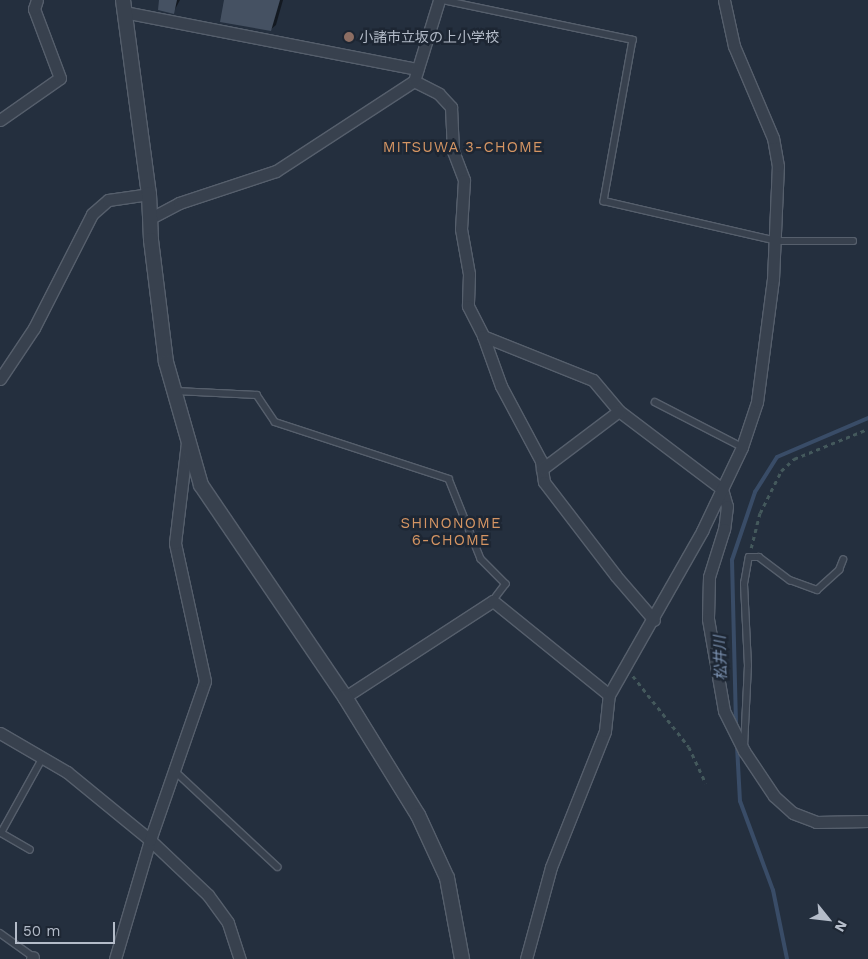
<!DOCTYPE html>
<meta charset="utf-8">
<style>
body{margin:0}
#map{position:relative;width:868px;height:959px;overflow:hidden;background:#242f3e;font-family:"Work Sans","Noto Sans JP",sans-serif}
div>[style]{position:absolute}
.shadow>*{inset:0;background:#0007}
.stream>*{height:4px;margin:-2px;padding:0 2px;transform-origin:2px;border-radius:2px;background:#394c67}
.building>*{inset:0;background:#455162}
.path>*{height:2.5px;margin-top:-1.25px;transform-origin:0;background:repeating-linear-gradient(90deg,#44595c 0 4px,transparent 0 8px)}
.roads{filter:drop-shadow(1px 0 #565f6c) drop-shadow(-1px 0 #565f6c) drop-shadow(0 1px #565f6c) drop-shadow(0 -1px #565f6c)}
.service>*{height:5.5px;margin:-2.75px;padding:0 2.75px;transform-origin:2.75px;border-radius:2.75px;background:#38414e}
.minor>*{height:11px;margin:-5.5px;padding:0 5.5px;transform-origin:5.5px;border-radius:5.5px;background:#38414e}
.tertiary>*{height:14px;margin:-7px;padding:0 7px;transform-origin:7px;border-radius:7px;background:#38414e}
.dots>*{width:14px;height:14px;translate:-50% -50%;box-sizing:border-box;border:2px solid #1d2633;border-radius:50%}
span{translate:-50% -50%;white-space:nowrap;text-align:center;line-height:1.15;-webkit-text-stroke:5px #1d2633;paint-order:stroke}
.poi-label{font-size:14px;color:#b4bcc9}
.left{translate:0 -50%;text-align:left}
.neighbourhood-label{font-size:15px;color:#d59563;letter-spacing:1px}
.water-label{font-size:15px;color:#7c92b1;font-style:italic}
.north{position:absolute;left:803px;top:894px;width:50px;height:50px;-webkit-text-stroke:4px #1d2633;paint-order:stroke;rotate:119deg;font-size:14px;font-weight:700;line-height:20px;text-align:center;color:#b4bcc9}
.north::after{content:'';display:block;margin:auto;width:18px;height:22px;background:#b4bcc9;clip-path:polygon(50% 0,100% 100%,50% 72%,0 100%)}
.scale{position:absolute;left:15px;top:922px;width:100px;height:22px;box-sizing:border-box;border:2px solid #b4bcc9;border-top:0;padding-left:6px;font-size:15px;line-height:18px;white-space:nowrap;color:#b4bcc9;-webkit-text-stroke:4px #1d2633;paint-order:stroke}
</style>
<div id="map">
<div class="shadow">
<i style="clip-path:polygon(161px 0,180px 0,173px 13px)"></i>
<i style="clip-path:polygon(225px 0,283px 0,276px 25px,270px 30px)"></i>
</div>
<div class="stream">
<i style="left:736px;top:724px;width:164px;rotate:-91.4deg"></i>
<i style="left:732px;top:560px;width:72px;rotate:-71.3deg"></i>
<i style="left:755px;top:492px;width:41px;rotate:-57.8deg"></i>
<i style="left:777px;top:457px;width:99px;rotate:-23.2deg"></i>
<i style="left:737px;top:746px;width:55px;rotate:86.9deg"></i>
<i style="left:740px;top:801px;width:95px;rotate:69.7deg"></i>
<i style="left:773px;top:890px;width:70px;rotate:78.5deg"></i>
</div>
<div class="building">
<i style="clip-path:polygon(159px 0,177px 0,174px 14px,158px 10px)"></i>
<i style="clip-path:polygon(224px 0,280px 0,271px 31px,220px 22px)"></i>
</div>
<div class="path">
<i style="left:751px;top:548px;width:36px;rotate:-76deg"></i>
<i style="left:760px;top:513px;width:47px;rotate:-63.4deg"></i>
<i style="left:781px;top:471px;width:18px;rotate:-43deg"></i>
<i style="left:794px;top:459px;width:80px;rotate:-22.1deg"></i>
<i style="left:633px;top:676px;width:90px;rotate:51.7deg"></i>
<i style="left:689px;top:747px;width:40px;rotate:65deg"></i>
</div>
<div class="roads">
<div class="service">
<i style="left:442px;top:0;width:195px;rotate:11.8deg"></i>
<i style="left:633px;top:40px;width:164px;rotate:100.2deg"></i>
<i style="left:604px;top:201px;width:178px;rotate:13deg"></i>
<i style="left:777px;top:241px;width:76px"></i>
<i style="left:176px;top:391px;width:81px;rotate:2.8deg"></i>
<i style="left:257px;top:395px;width:32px;rotate:56deg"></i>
<i style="left:275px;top:422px;width:183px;rotate:18.1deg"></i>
<i style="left:449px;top:479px;width:86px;rotate:68.2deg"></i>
<i style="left:481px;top:559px;width:35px;rotate:45deg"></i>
<i style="left:506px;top:584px;width:21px;rotate:127deg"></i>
<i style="left:655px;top:402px;width:98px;rotate:27.3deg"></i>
<i style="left:744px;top:747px;width:81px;rotate:-87.2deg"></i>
<i style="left:748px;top:666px;width:82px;rotate:-92.8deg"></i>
<i style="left:744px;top:584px;width:27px;rotate:-80deg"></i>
<i style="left:749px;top:557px;width:10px"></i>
<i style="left:759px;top:557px;width:39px;rotate:37deg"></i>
<i style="left:790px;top:580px;width:29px;rotate:20deg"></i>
<i style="left:817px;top:590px;width:30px;rotate:-42deg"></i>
<i style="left:839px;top:570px;width:11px;rotate:-68deg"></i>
<i style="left:176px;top:772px;width:139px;rotate:43deg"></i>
<i style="left:30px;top:850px;width:34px;rotate:-150deg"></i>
<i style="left:1px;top:833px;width:85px;rotate:-61deg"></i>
<i style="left:0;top:933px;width:43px;rotate:35.5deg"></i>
</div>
<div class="minor">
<i style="left:124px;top:12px;width:299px;rotate:11deg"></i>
<i style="left:414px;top:81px;width:28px;rotate:27deg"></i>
<i style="left:439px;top:94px;width:18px;rotate:47deg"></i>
<i style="left:451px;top:107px;width:44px;rotate:87.4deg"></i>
<i style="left:453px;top:151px;width:31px;rotate:69deg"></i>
<i style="left:464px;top:180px;width:49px;rotate:93.5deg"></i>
<i style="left:461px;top:229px;width:46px;rotate:79.9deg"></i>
<i style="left:469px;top:274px;width:32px;rotate:92deg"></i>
<i style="left:468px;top:306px;width:34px;rotate:63deg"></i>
<i style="left:483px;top:336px;width:53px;rotate:70.2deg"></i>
<i style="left:501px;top:386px;width:85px;rotate:61.9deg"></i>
<i style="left:541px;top:461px;width:21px;rotate:82deg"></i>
<i style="left:544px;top:482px;width:118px;rotate:52.5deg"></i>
<i style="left:616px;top:576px;width:58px;rotate:49.2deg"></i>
<i style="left:0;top:120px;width:73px;rotate:-35deg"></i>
<i style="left:60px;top:78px;width:74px;rotate:-110.6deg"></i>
<i style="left:34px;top:9px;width:9px;rotate:-72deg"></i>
<i style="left:149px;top:219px;width:34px;rotate:-28deg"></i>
<i style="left:179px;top:203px;width:102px;rotate:-18.3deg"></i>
<i style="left:276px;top:171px;width:165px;rotate:-33.1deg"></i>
<i style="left:414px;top:81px;width:85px;rotate:-72.8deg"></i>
<i style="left:483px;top:336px;width:118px;rotate:21.8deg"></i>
<i style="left:593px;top:380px;width:40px;rotate:50deg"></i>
<i style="left:619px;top:411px;width:129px;rotate:37.1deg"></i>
<i style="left:722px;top:489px;width:18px;rotate:74deg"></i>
<i style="left:727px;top:506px;width:23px;rotate:97deg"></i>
<i style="left:724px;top:529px;width:50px;rotate:107.4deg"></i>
<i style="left:709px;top:577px;width:42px;rotate:91.4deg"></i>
<i style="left:708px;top:619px;width:93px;rotate:80.1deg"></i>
<i style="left:724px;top:711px;width:45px;rotate:63.4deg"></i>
<i style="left:744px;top:751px;width:54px;rotate:56.3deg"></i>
<i style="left:774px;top:796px;width:25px;rotate:42deg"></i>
<i style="left:793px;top:813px;width:25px;rotate:21deg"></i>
<i style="left:816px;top:822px;width:52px;rotate:-1.1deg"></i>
<i style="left:0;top:379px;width:61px;rotate:-56.3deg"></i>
<i style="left:34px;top:328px;width:128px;rotate:-63deg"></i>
<i style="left:92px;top:214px;width:21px;rotate:-41deg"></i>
<i style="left:108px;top:200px;width:41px;rotate:-8.3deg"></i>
<i style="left:542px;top:469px;width:96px;rotate:-37deg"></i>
<i style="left:345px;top:697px;width:176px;rotate:-33deg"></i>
<i style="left:493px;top:601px;width:149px;rotate:39deg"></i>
<i style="left:0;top:733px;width:78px;rotate:30.2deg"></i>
<i style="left:67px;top:772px;width:107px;rotate:39.3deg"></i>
<i style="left:150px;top:840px;width:80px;rotate:43.5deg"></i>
<i style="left:208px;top:895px;width:34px;rotate:54deg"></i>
<i style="left:228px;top:923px;width:38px;rotate:72deg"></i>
<i style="left:32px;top:959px;width:2px;rotate:-63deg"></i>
<i style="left:115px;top:959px;width:124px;rotate:-73.6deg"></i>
<i style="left:150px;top:840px;width:168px;rotate:-70.9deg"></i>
<i style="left:205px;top:681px;width:141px;rotate:-102.3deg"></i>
<i style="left:175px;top:543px;width:102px;rotate:-83.2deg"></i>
<i style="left:526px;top:959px;width:95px;rotate:-74.8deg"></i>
<i style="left:551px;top:867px;width:146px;rotate:-68.3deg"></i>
<i style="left:605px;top:731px;width:36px;rotate:-84deg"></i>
<i style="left:609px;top:695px;width:189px;rotate:-60.4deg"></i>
<i style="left:702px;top:531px;width:93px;rotate:-64.5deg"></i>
<i style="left:742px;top:447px;width:47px;rotate:-71.6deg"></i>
<i style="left:757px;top:402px;width:124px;rotate:-82.6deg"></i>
<i style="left:773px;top:279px;width:113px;rotate:-87.5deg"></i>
<i style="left:778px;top:166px;width:28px;rotate:-100deg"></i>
<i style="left:773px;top:138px;width:100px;rotate:-113deg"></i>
<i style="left:734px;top:46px;width:47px;rotate:-102.3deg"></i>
</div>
<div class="tertiary">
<i style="left:123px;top:0;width:196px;rotate:82.4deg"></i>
<i style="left:149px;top:194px;width:46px;rotate:87.5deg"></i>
<i style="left:151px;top:240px;width:123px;rotate:83deg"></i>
<i style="left:166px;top:362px;width:128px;rotate:74.1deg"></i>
<i style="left:201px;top:485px;width:256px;rotate:55.8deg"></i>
<i style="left:345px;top:697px;width:139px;rotate:58.3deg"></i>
<i style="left:418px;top:815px;width:69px;rotate:65.3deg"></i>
<i style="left:447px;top:878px;width:82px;rotate:79.5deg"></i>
</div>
</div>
<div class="dots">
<i style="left:349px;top:37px;background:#8d6e63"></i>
</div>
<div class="poi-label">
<span class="left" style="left:359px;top:37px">小諸市立坂の上小学校</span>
</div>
<div class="neighbourhood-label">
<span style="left:463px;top:148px">MITSUWA 3-CHOME</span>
<span style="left:451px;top:532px">SHINONOME<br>6-CHOME</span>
</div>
<div class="water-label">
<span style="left:721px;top:658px;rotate:-92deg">松井川</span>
</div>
<div class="north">N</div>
<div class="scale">50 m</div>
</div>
